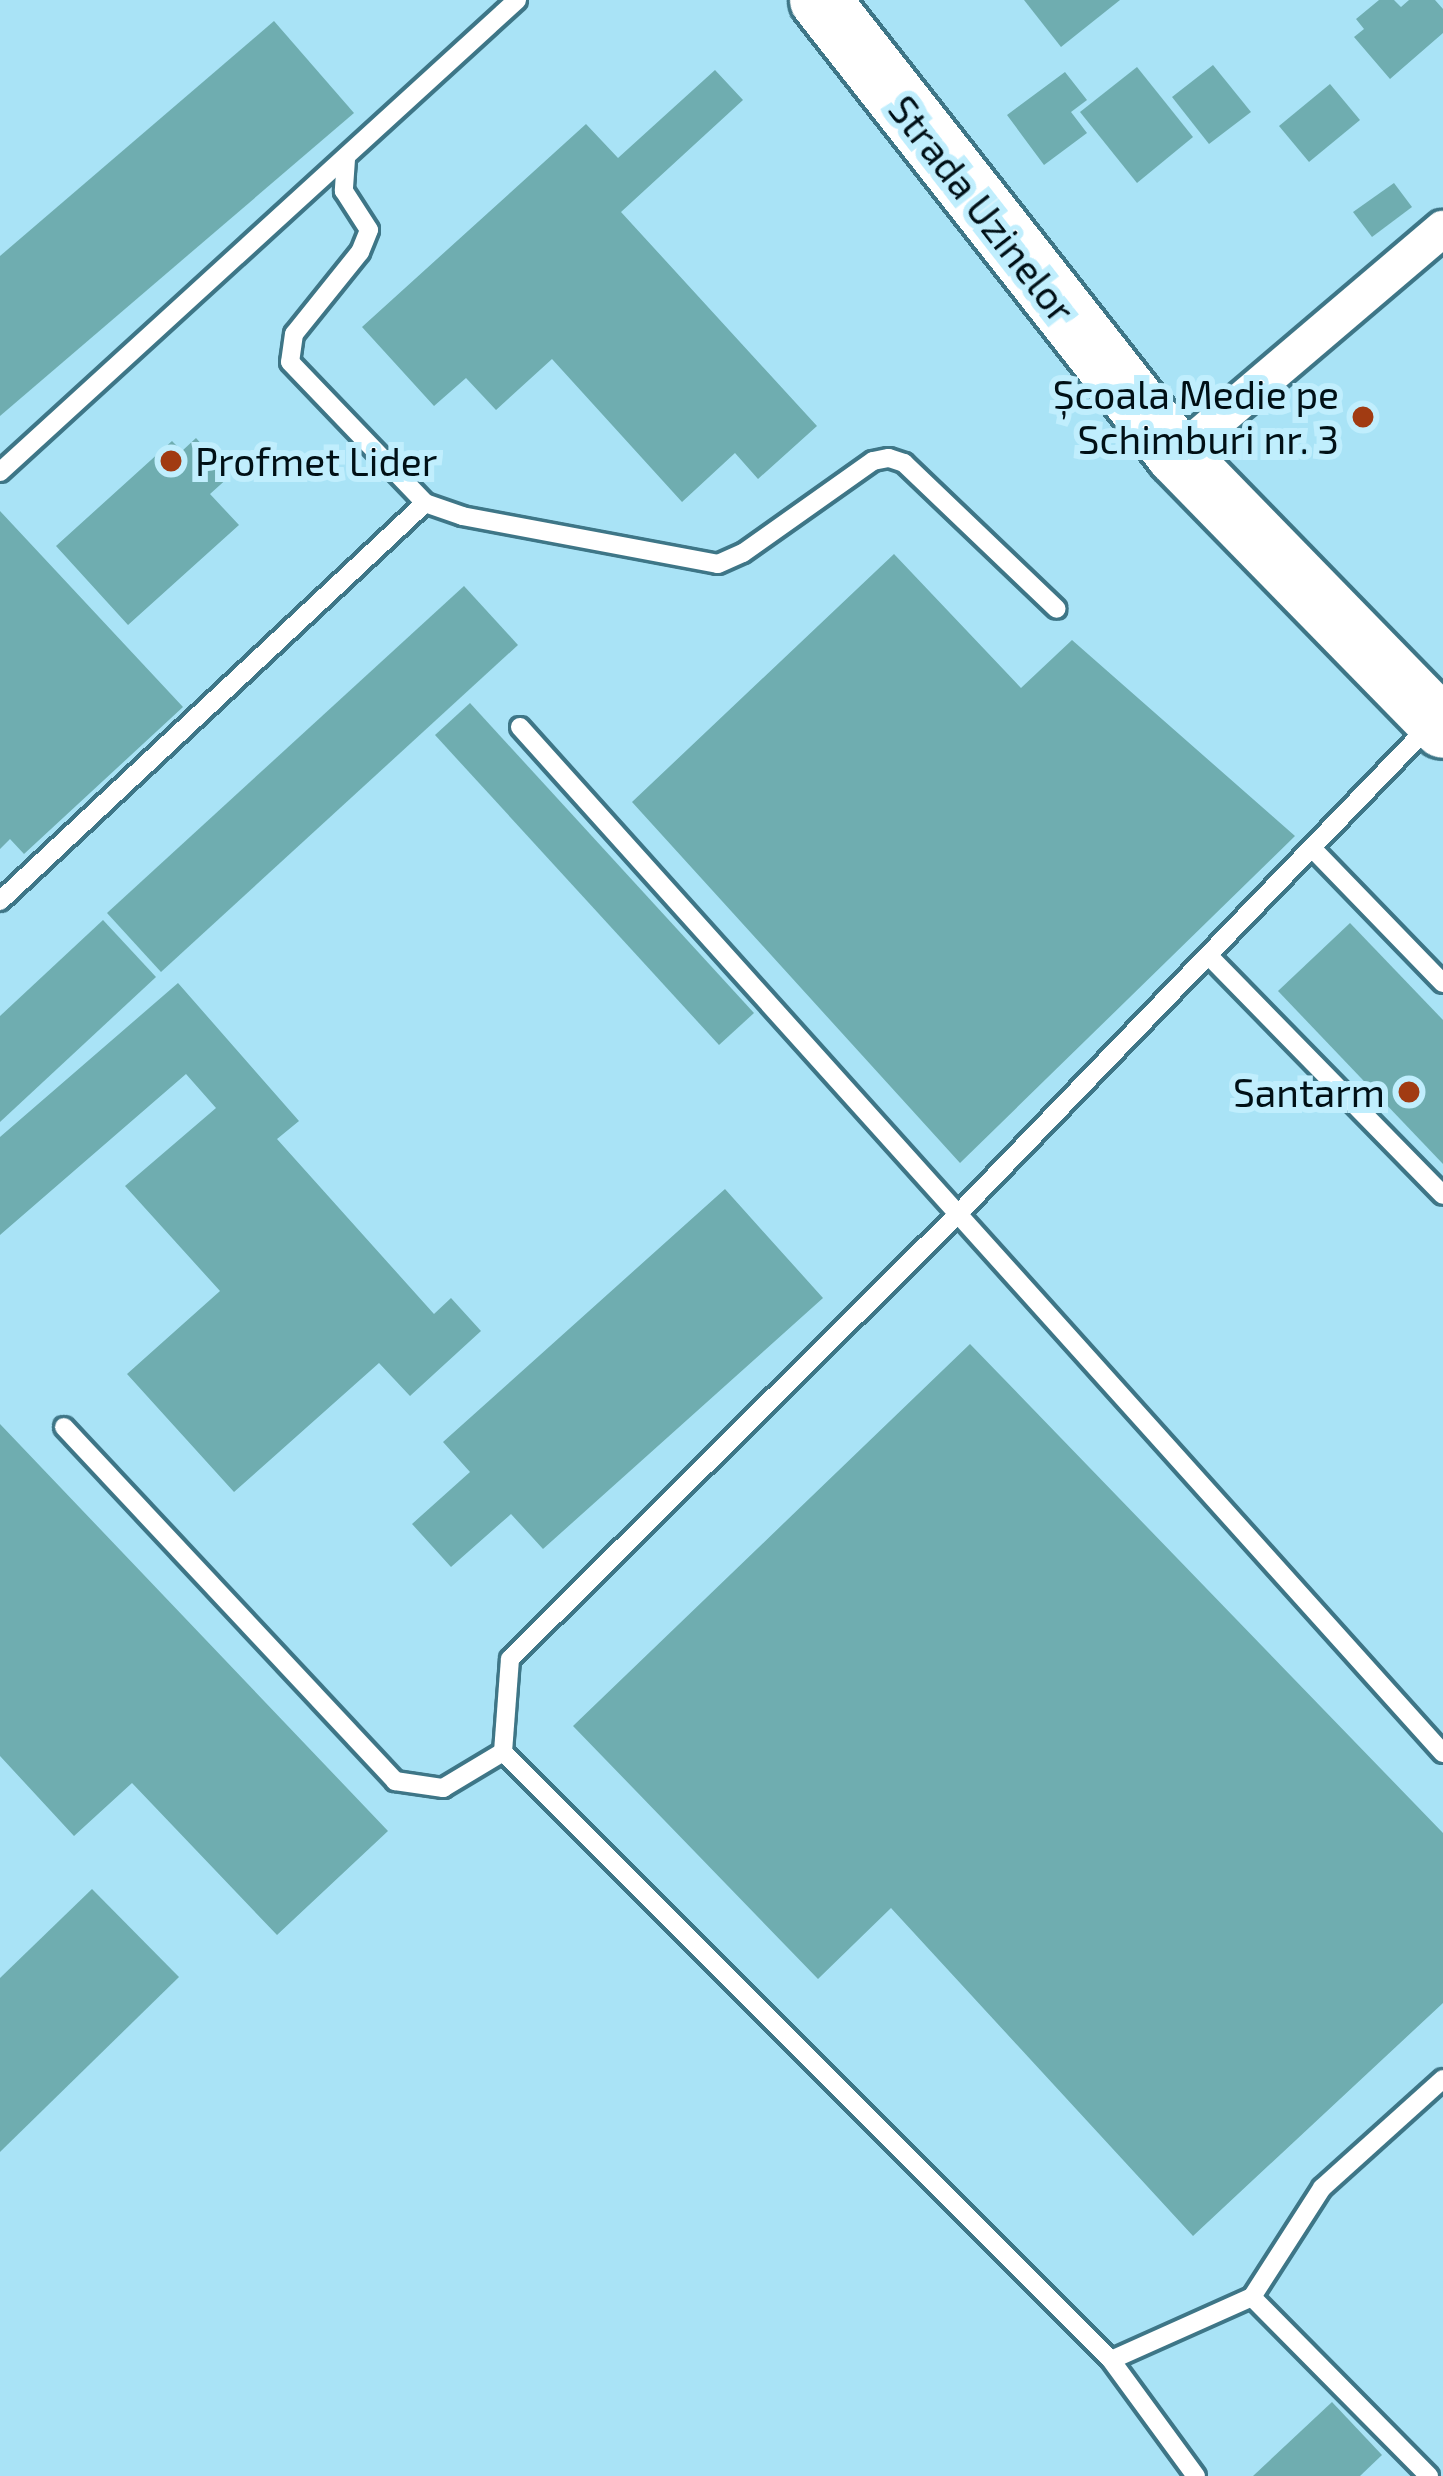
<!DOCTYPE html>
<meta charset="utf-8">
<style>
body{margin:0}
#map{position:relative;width:1443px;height:2476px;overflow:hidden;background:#a9e3f6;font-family:"Exo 2",sans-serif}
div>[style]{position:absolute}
.building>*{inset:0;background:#6fadb0}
.roads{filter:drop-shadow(3px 0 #3e7687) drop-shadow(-3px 0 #3e7687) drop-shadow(0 3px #3e7687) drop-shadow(0 -3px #3e7687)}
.lane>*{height:18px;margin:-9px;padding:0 9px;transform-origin:9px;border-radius:9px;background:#fff}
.street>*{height:36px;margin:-18px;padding:0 18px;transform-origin:18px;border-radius:18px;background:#fff}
.primary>*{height:60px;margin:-30px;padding:0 30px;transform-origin:30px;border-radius:30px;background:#fff}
.dots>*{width:33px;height:33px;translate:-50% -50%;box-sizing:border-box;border:6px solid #c0eefd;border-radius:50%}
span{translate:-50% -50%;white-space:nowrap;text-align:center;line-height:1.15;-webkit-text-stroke:12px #c0eefd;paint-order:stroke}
.street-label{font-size:39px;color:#001016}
.poi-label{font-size:39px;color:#001016}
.right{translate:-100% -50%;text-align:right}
.left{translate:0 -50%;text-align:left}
</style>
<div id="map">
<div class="building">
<i style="clip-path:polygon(1024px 0,1120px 0,1061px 47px)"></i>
<i style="clip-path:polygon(1379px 0,1394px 0,1401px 7px,1409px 0,1435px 0,1443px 9px,1443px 33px,1390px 79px,1354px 37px,1364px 29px,1356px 19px)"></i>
<i style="clip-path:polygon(274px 21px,354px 113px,0 416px,0 256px)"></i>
<i style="clip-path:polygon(1213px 65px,1251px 112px,1209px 144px,1172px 97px)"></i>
<i style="clip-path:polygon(1137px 67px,1193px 137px,1137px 183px,1080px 112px)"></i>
<i style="clip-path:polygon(715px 70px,743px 100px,621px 212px,817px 426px,758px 479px,735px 453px,682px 502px,552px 359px,496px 410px,466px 378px,434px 406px,362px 327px,586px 124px,618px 158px)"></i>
<i style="clip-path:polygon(1065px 72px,1087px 100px,1071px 112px,1087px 133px,1044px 165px,1007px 115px)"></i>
<i style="clip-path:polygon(1330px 84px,1360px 120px,1309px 162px,1279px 126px)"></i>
<i style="clip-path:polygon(1394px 183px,1412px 207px,1372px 237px,1353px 212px)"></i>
<i style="clip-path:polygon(196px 438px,230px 476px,210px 494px,239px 525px,128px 625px,56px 546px,172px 441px,182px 451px)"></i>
<i style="clip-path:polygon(0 511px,183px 707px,24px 854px,10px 839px,0 849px)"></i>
<i style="clip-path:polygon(894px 554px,1021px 688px,1072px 640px,1295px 836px,960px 1163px,632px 802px)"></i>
<i style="clip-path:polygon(464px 586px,518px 645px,161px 972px,107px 913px)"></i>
<i style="clip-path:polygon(470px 703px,754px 1013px,719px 1045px,435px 735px)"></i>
<i style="clip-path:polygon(103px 920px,156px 977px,0 1122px,0 1016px)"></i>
<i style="clip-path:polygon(1350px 923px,1443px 1020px,1443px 1164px,1278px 991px)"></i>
<i style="clip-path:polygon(178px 983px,299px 1121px,277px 1139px,434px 1314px,451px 1298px,481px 1331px,410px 1396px,379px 1363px,234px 1492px,127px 1374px,220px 1291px,125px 1186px,216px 1108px,186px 1074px,0 1235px,0 1137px)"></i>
<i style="clip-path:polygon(725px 1189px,823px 1298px,543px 1549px,511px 1514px,451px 1567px,412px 1524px,470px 1472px,443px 1442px)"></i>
<i style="clip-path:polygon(970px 1344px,1443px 1833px,1443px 2003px,1193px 2236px,891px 1908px,818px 1979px,573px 1726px)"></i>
<i style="clip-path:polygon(0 1424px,388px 1831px,277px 1935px,132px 1783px,74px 1836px,0 1756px)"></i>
<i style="clip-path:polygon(92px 1889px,179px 1977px,0 2152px,0 1978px)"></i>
<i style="clip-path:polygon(1332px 2402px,1382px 2455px,1360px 2476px,1253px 2476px)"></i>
</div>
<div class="roads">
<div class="lane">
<i style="left:346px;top:159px;width:32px;rotate:94deg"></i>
<i style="left:344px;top:191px;width:46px;rotate:57.3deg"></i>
<i style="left:369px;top:230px;width:24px;rotate:112deg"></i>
<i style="left:360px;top:252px;width:105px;rotate:128.8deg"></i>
<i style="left:294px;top:334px;width:28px;rotate:98deg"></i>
<i style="left:290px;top:362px;width:195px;rotate:46.2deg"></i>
<i style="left:425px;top:503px;width:39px;rotate:19deg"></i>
<i style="left:462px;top:516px;width:260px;rotate:10.6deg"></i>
<i style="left:718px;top:564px;width:27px;rotate:-24deg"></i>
<i style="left:743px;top:553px;width:159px;rotate:-35.3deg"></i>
<i style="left:873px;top:461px;width:16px;rotate:-11deg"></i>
<i style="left:889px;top:458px;width:16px;rotate:18deg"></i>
<i style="left:904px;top:463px;width:211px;rotate:43.7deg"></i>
<i style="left:0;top:472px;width:700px;rotate:-42.39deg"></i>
<i style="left:520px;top:727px;width:1380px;rotate:48.03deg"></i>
<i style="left:1312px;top:848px;width:188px;rotate:45.9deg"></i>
<i style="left:0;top:901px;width:582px;rotate:-43.12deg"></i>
<i style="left:1209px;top:956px;width:334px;rotate:45.6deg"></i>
<i style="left:64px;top:1427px;width:485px;rotate:46.9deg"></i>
<i style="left:395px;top:1781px;width:49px;rotate:8.3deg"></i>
<i style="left:443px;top:1788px;width:70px;rotate:-31deg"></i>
<i style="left:1252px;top:2297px;width:130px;rotate:-57.3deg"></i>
<i style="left:1322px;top:2188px;width:163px;rotate:-42deg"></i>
<i style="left:1111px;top:2360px;width:144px;rotate:53.8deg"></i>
<i style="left:1429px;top:2476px;width:252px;rotate:-134.7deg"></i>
<i style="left:1252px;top:2297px;width:154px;rotate:155.9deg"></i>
<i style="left:1111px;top:2360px;width:860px;rotate:-135deg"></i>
<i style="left:503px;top:1752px;width:93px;rotate:-85.7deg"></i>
<i style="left:510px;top:1659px;width:633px;rotate:-44.81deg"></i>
<i style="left:959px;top:1213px;width:680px;rotate:-46.01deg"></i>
</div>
<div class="street">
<i style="left:1177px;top:455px;width:349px;rotate:-40.4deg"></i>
</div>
<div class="primary">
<i style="left:820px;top:0;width:578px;rotate:51.88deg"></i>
<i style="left:1177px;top:455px;width:381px;rotate:45.7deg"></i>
</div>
</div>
<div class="dots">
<i style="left:1363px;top:417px;background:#a13b12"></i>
<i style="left:171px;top:461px;background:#a13b12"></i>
<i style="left:1409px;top:1092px;background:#a13b12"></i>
</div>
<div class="street-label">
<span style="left:982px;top:209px;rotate:52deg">Strada Uzinelor</span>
</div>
<div class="poi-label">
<span class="right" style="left:1339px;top:417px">Școala Medie pe<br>Schimburi nr. 3</span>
<span class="left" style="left:195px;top:461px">Profmet Lider</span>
<span class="right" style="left:1385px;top:1092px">Santarm</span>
</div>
</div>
